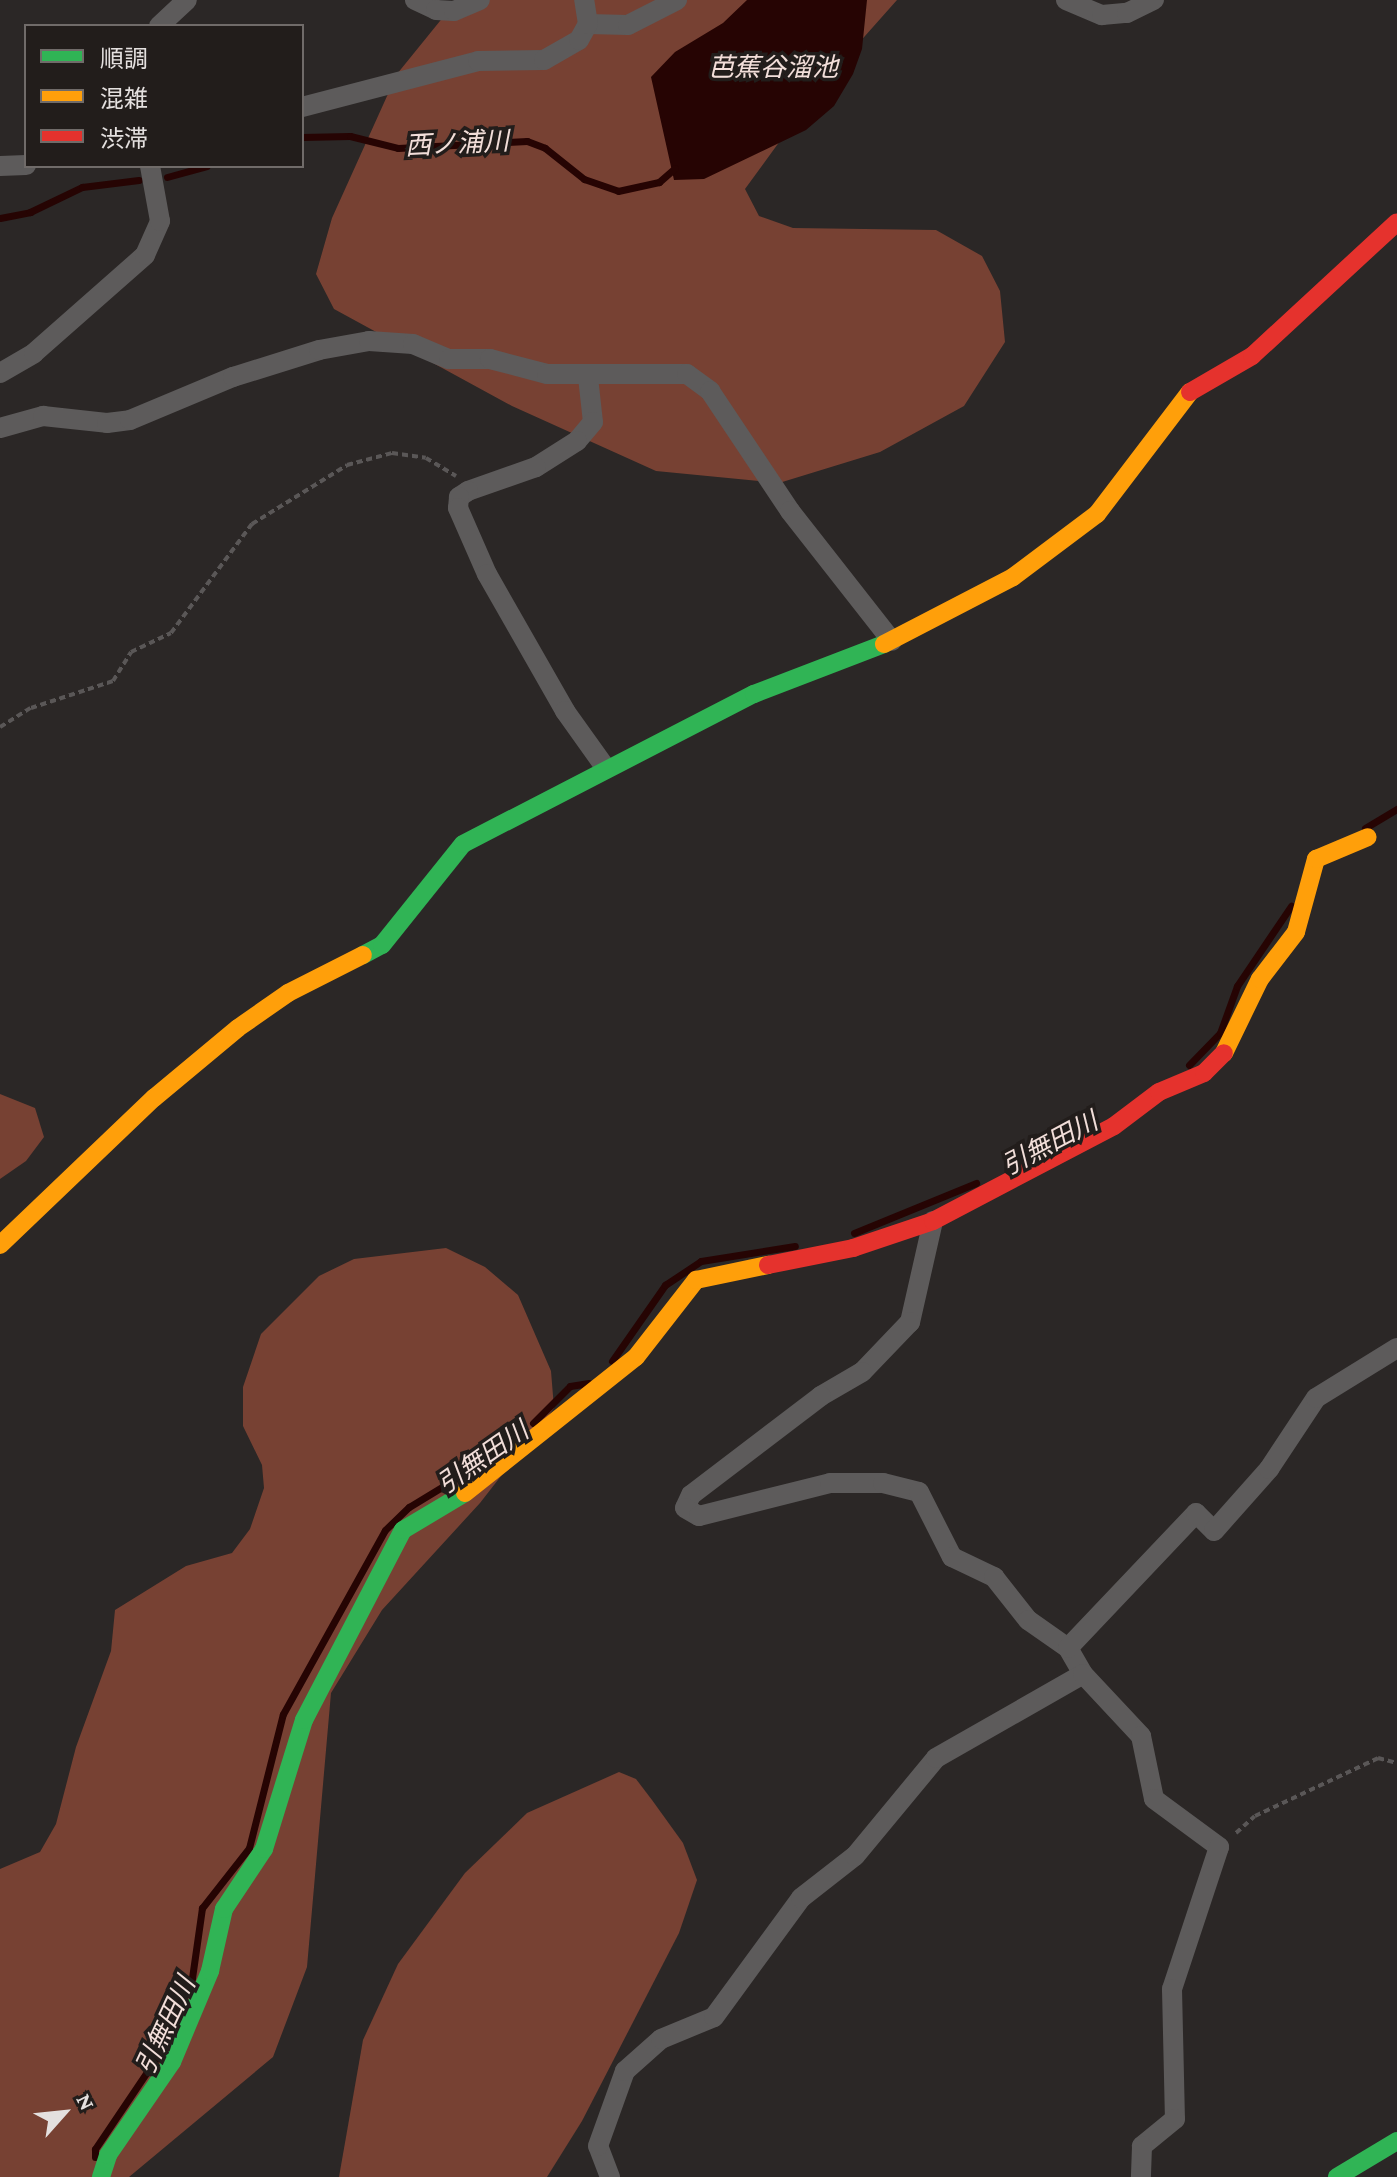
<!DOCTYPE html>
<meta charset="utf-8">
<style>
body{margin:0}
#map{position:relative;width:1397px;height:2177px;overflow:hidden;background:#2b2726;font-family:"Crimson Pro","Noto Sans JP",serif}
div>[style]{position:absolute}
.forest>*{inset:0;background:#774133}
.water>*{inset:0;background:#260403}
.stream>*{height:7px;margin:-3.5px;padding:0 3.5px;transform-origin:3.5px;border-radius:3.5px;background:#260403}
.path>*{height:4px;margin-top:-2px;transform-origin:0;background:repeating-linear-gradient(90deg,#5a5757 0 6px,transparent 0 10px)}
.street>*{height:20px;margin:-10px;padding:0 10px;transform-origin:10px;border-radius:10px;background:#5d5b5b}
.fast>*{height:18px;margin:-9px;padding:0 9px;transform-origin:9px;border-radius:9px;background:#30b455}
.slow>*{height:18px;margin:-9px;padding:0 9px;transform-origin:9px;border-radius:9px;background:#ff9f0a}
.jam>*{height:18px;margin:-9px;padding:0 9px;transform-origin:9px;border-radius:9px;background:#e5322d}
span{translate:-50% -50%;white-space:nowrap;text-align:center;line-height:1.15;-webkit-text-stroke:7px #221d1b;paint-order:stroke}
.water-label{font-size:26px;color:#f2ded9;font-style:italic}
.legend{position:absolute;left:24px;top:24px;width:280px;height:144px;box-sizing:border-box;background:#221d1b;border:2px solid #706b69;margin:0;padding:10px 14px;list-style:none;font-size:24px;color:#e4e0df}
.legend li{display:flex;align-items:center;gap:16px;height:40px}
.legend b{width:40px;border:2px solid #706b69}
.north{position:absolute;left:24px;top:2073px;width:80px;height:80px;-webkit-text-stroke:6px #221d1b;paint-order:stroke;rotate:63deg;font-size:22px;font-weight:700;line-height:32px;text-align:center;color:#e4e0df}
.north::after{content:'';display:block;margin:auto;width:28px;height:36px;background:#e4e0df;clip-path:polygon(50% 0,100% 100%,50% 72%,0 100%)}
</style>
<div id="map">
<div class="forest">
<i style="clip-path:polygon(457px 0,897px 0,817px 90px,745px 189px,759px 216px,793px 228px,936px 230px,982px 256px,1000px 291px,1005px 342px,964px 406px,880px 452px,779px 483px,656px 471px,512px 406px,334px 309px,316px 274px,332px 218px,397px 74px)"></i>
<i style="clip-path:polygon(0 1094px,35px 1108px,44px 1137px,26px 1161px,0 1179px)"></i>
<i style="clip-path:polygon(446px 1248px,485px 1267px,518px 1295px,551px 1371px,554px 1408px,480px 1503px,382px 1610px,331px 1693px,307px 1967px,273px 2057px,129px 2177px,0 2177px,0 1869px,40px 1852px,56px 1824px,76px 1747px,111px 1651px,115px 1610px,186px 1566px,232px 1553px,250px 1529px,264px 1488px,262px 1465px,243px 1426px,243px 1387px,261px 1334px,319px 1276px,354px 1259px)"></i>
<i style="clip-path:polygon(619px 1772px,636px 1779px,652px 1800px,683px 1843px,697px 1880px,679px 1933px,582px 2121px,547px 2177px,339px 2177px,363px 2040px,398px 1964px,465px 1873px,527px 1813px)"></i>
</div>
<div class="water">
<i style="clip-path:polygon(747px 0,867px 0,862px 49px,853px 74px,834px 106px,806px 130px,704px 179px,674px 180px,651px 77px,675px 52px,723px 23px)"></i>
</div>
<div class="stream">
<i style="left:302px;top:137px;width:48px;rotate:-1.2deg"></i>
<i style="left:350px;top:136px;width:49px;rotate:14deg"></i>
<i style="left:398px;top:148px;width:129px;rotate:-3.1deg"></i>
<i style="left:527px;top:141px;width:19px;rotate:21deg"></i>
<i style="left:545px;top:148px;width:50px;rotate:38.5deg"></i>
<i style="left:584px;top:179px;width:36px;rotate:19deg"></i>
<i style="left:618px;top:191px;width:42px;rotate:-12.4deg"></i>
<i style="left:659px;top:182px;width:21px;rotate:-41deg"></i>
<i style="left:167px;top:177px;width:41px;rotate:-15.4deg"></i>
<i style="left:0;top:218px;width:31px;rotate:-11deg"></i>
<i style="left:30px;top:212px;width:58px;rotate:-25.7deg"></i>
<i style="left:82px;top:187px;width:57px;rotate:-7deg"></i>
<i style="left:1365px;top:828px;width:37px;rotate:-31deg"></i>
<i style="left:1189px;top:1065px;width:45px;rotate:-45.9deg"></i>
<i style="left:1220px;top:1033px;width:50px;rotate:-70.1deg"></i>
<i style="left:1237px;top:986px;width:97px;rotate:-56deg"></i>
<i style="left:854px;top:1233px;width:132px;rotate:-22.3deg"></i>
<i style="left:612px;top:1361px;width:93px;rotate:-55.1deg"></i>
<i style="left:665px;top:1285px;width:43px;rotate:-33.7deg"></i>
<i style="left:701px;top:1261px;width:95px;rotate:-9.1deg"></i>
<i style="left:533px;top:1423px;width:52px;rotate:-45deg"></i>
<i style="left:570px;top:1386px;width:19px;rotate:-9deg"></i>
<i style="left:95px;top:2157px;width:8px;rotate:-90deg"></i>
<i style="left:95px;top:2149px;width:107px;rotate:-56deg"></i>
<i style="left:155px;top:2060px;width:90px;rotate:-65.7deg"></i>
<i style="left:192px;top:1978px;width:71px;rotate:-81.9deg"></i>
<i style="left:202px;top:1908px;width:76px;rotate:-51.9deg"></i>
<i style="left:249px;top:1848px;width:138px;rotate:-75.8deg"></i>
<i style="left:283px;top:1714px;width:210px;rotate:-61deg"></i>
<i style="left:385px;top:1530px;width:33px;rotate:-44deg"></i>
<i style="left:409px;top:1507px;width:98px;rotate:-31.3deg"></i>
</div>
<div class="path">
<i style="left:0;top:727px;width:36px;rotate:-32deg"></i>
<i style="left:31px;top:708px;width:86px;rotate:-18.2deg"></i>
<i style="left:113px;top:681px;width:34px;rotate:-58deg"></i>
<i style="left:131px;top:652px;width:44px;rotate:-25.4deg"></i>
<i style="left:171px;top:633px;width:136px;rotate:-53.4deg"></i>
<i style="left:252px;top:524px;width:112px;rotate:-31.8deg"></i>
<i style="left:347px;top:465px;width:47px;rotate:-14.9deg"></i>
<i style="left:392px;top:453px;width:34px;rotate:8deg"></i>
<i style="left:426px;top:458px;width:35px;rotate:31deg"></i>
<i style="left:1236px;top:1833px;width:25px;rotate:-42deg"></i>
<i style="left:1255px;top:1816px;width:136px;rotate:-25.2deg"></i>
<i style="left:1378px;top:1758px;width:20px;rotate:15deg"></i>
</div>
<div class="street">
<i style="left:415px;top:0;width:23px;rotate:25deg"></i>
<i style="left:436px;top:10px;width:18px;rotate:3deg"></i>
<i style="left:454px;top:11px;width:28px;rotate:-23deg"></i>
<i style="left:1066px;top:0;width:39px;rotate:23deg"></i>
<i style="left:1102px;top:15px;width:25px;rotate:-5deg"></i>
<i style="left:1127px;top:13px;width:30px;rotate:-26deg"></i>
<i style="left:588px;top:24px;width:40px;rotate:1.4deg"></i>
<i style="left:628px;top:25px;width:55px;rotate:-27deg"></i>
<i style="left:159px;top:26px;width:38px;rotate:-43deg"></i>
<i style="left:302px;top:107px;width:182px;rotate:-14.6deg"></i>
<i style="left:478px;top:61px;width:66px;rotate:-0.9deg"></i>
<i style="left:544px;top:60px;width:40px;rotate:-29.7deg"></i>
<i style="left:579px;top:40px;width:18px;rotate:-61deg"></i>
<i style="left:588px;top:24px;width:24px;rotate:-99deg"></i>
<i style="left:0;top:166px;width:26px;rotate:-2deg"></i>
<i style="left:0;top:373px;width:39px;rotate:-30deg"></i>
<i style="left:34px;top:353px;width:148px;rotate:-41.4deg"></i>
<i style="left:145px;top:255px;width:37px;rotate:-66deg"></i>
<i style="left:160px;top:221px;width:56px;rotate:-100.3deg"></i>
<i style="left:588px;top:377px;width:45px;rotate:83.7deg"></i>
<i style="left:593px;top:422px;width:25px;rotate:130deg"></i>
<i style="left:577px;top:441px;width:49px;rotate:147.6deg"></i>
<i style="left:536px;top:467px;width:72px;rotate:160.6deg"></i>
<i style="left:468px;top:491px;width:11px;rotate:146deg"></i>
<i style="left:459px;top:497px;width:11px;rotate:95deg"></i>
<i style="left:458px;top:508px;width:72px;rotate:66.3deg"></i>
<i style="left:487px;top:574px;width:158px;rotate:60.3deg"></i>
<i style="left:565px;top:711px;width:69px;rotate:54.5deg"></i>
<i style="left:0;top:428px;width:45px;rotate:-15.6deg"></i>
<i style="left:43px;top:416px;width:64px;rotate:6.2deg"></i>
<i style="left:107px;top:423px;width:23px;rotate:-7deg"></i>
<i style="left:130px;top:420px;width:112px;rotate:-22.7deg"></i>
<i style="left:233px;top:377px;width:90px;rotate:-17.4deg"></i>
<i style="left:319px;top:350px;width:51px;rotate:-10.2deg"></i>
<i style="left:369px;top:341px;width:44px;rotate:3.9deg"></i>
<i style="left:413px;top:344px;width:39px;rotate:23deg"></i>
<i style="left:449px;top:359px;width:41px"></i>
<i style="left:490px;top:359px;width:59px;rotate:14.7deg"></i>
<i style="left:547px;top:374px;width:140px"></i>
<i style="left:687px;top:374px;width:29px;rotate:36deg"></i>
<i style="left:710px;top:391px;width:144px;rotate:56.3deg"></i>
<i style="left:790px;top:511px;width:165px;rotate:51.9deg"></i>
<i style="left:933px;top:1221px;width:104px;rotate:102.8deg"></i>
<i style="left:910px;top:1322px;width:69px;rotate:133.8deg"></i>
<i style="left:862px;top:1372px;width:48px;rotate:149.7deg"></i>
<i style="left:821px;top:1396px;width:163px;rotate:142.7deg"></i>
<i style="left:691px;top:1495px;width:14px;rotate:115deg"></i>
<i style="left:685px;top:1508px;width:16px;rotate:30deg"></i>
<i style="left:699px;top:1516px;width:135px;rotate:-14.1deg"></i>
<i style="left:830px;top:1483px;width:53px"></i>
<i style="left:883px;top:1483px;width:37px;rotate:14deg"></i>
<i style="left:919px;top:1492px;width:73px;rotate:63.1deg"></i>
<i style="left:952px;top:1557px;width:47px;rotate:25.5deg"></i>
<i style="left:994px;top:1577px;width:55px;rotate:51.7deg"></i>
<i style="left:1028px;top:1620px;width:49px;rotate:35deg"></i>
<i style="left:1068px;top:1648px;width:30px;rotate:60deg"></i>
<i style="left:1068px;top:1648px;width:186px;rotate:-46.5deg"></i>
<i style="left:1196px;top:1513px;width:25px;rotate:45deg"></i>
<i style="left:1214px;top:1531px;width:83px;rotate:-48.4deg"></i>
<i style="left:1269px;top:1469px;width:85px;rotate:-56.5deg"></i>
<i style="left:1316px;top:1398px;width:95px;rotate:-31.7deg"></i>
<i style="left:610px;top:2177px;width:33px;rotate:-111deg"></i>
<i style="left:598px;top:2146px;width:80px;rotate:-70.2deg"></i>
<i style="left:625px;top:2071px;width:48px;rotate:-41.6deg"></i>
<i style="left:661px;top:2039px;width:57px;rotate:-22.5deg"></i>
<i style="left:714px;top:2017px;width:147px;rotate:-53.8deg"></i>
<i style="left:801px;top:1898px;width:68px;rotate:-37.9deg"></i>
<i style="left:855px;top:1856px;width:127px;rotate:-50.4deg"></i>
<i style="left:936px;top:1758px;width:169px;rotate:-29.7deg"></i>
<i style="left:1083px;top:1674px;width:85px;rotate:46.9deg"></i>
<i style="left:1141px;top:1736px;width:64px;rotate:78.3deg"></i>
<i style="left:1154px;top:1799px;width:81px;rotate:36.4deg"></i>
<i style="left:1219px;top:1847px;width:150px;rotate:108.3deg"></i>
<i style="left:1172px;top:1989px;width:130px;rotate:88.7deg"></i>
<i style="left:1175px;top:2119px;width:43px;rotate:140.7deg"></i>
<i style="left:1142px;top:2146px;width:31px;rotate:92deg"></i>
</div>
<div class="fast">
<i style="left:363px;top:955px;width:21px;rotate:-28deg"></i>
<i style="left:382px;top:945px;width:129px;rotate:-51.3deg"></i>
<i style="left:463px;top:844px;width:327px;rotate:-27.3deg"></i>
<i style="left:754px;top:694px;width:139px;rotate:-21deg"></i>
<i style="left:101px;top:2177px;width:23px;rotate:-72deg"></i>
<i style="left:108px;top:2155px;width:113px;rotate:-55.5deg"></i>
<i style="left:172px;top:2062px;width:99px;rotate:-67.3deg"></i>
<i style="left:210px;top:1971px;width:64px;rotate:-77.3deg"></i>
<i style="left:224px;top:1909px;width:72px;rotate:-56.3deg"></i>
<i style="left:264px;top:1849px;width:135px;rotate:-72.8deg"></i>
<i style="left:304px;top:1720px;width:214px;rotate:-62.5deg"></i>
<i style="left:403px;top:1530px;width:72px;rotate:-30.8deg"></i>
<i style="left:1337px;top:2177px;width:70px;rotate:-31deg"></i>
</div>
<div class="slow">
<i style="left:884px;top:644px;width:145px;rotate:-27.4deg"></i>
<i style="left:1013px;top:577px;width:105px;rotate:-36.9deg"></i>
<i style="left:1097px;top:514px;width:153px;rotate:-52.7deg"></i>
<i style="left:1224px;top:1053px;width:82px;rotate:-64.1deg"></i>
<i style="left:1260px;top:979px;width:59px;rotate:-52.5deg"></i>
<i style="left:1296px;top:932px;width:76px;rotate:-74.7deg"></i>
<i style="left:1316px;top:859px;width:56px;rotate:-22.9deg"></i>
<i style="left:0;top:1245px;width:213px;rotate:-43.7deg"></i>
<i style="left:154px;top:1098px;width:109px;rotate:-39.8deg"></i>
<i style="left:238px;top:1028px;width:61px;rotate:-35deg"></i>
<i style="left:288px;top:993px;width:84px;rotate:-26.9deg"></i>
<i style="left:465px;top:1493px;width:218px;rotate:-38.5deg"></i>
<i style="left:636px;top:1357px;width:98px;rotate:-52.1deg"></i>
<i style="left:696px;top:1280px;width:74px;rotate:-11.8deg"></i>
</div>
<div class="jam">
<i style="left:1190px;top:392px;width:72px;rotate:-30.1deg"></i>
<i style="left:1252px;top:356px;width:197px;rotate:-42.7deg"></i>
<i style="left:768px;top:1265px;width:87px;rotate:-11.3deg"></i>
<i style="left:853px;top:1248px;width:84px;rotate:-18.6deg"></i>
<i style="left:933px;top:1221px;width:204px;rotate:-27.7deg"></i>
<i style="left:1114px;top:1126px;width:56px;rotate:-37.1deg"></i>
<i style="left:1159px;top:1092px;width:49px;rotate:-22.9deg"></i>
<i style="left:1204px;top:1073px;width:28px;rotate:-45deg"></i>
</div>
<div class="water-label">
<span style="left:773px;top:68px">芭蕉谷溜池</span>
<span style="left:457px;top:144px;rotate:-3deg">西ノ浦川</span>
<span style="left:1050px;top:1144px;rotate:-28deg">引無田川</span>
<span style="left:483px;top:1458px;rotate:-35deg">引無田川</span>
<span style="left:166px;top:2026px;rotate:-65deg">引無田川</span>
</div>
<ul class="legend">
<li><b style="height:10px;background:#30b455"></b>順調</li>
<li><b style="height:10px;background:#ff9f0a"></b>混雑</li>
<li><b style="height:10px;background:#e5322d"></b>渋滞</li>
</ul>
<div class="north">N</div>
</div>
